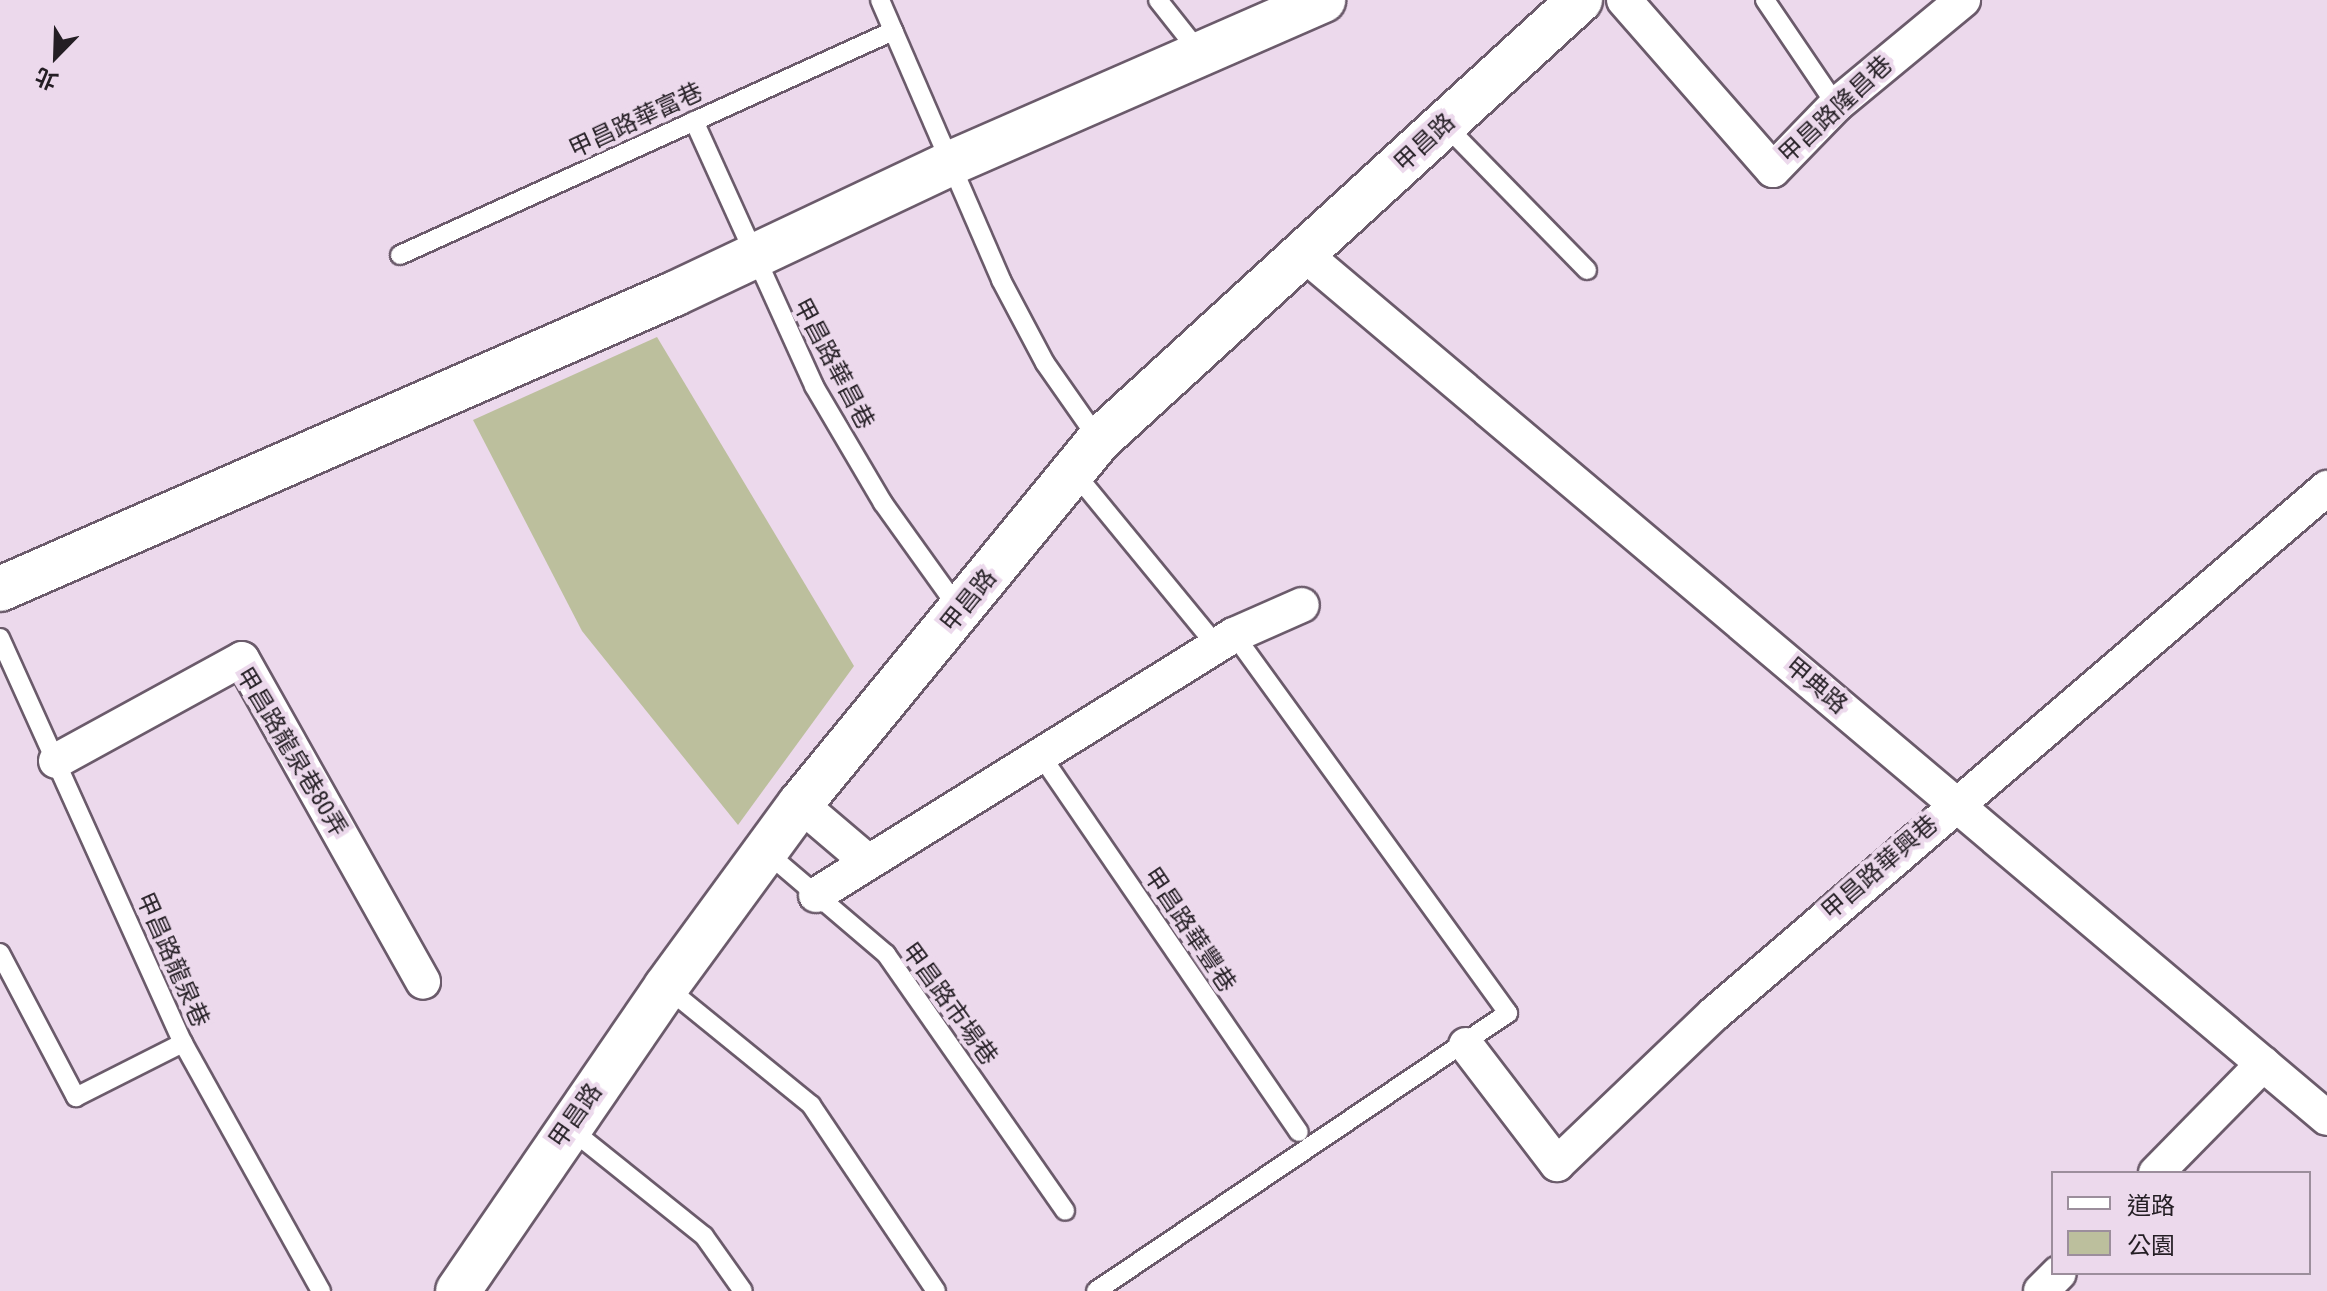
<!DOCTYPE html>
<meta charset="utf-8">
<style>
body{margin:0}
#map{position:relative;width:2327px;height:1291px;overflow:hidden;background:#ecd9ec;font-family:"Roboto Condensed","Noto Sans TC",sans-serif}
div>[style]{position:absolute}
.green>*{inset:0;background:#bcbf9d}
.roads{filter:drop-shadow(2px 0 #6b5b6b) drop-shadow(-2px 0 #6b5b6b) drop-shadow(0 2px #6b5b6b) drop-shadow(0 -2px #6b5b6b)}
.lane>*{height:18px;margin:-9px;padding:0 9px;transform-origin:9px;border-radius:9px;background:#fff}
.street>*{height:34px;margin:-17px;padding:0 17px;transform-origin:17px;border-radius:17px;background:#fff}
.secondary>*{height:44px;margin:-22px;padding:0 22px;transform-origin:22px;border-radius:22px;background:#fff}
span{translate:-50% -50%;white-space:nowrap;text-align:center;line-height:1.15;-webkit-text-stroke:8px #ecd9ec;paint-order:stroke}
.street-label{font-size:24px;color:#241e24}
.legend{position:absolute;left:2051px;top:1171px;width:260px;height:104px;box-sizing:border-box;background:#ecd9ec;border:2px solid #9c8e9c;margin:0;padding:10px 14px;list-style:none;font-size:24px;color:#241e24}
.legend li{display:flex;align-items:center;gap:16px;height:40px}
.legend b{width:40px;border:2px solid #9c8e9c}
.north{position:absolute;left:16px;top:16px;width:80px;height:80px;-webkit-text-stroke:6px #ecd9ec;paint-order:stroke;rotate:203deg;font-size:22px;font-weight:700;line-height:32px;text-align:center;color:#241e24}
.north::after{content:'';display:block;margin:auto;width:28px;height:36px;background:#241e24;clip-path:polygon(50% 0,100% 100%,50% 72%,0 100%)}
</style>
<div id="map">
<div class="green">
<i style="clip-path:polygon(657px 337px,854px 666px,738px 825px,582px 631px,473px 420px)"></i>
</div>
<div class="roads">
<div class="lane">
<i style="left:880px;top:0;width:305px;rotate:66.6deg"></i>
<i style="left:1001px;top:280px;width:94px;rotate:62.1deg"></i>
<i style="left:1045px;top:363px;width:94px;rotate:55deg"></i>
<i style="left:1158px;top:0;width:68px;rotate:51.6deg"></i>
<i style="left:1765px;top:0;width:127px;rotate:55.9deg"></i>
<i style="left:694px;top:121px;width:291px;rotate:65.6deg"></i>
<i style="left:814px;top:386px;width:136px;rotate:59.5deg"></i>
<i style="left:883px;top:503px;width:130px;rotate:54.4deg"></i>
<i style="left:1445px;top:125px;width:203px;rotate:45.6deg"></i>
<i style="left:400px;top:255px;width:542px;rotate:-24.44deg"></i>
<i style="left:1073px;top:471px;width:225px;rotate:50.6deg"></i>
<i style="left:0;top:638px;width:444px;rotate:65.7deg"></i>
<i style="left:183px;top:1043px;width:284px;rotate:60.9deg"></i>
<i style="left:1040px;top:754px;width:458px;rotate:55.6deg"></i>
<i style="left:765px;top:851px;width:159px;rotate:40.4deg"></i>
<i style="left:886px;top:954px;width:313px;rotate:55.1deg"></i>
<i style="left:0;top:953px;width:163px;rotate:62.2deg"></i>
<i style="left:76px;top:1097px;width:120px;rotate:-26.8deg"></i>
<i style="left:666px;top:987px;width:187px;rotate:39.1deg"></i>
<i style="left:811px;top:1105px;width:224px;rotate:56.1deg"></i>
<i style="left:568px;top:1127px;width:174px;rotate:38.7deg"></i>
<i style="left:704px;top:1236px;width:67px;rotate:54.7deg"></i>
<i style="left:1096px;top:1291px;width:497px;rotate:-34deg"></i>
<i style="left:1508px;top:1013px;width:467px;rotate:-125.9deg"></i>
</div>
<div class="street">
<i style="left:1624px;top:0;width:226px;rotate:48.8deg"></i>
<i style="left:1773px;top:170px;width:91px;rotate:-45.9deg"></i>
<i style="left:1836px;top:105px;width:165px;rotate:-39.6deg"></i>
<i style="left:1304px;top:254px;width:1339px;rotate:40.18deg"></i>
<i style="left:56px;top:761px;width:212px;rotate:-28.7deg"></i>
<i style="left:242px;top:659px;width:370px;rotate:60.7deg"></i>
<i style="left:800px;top:804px;width:88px;rotate:40.4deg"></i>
<i style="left:816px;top:895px;width:492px;rotate:-31.9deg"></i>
<i style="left:1234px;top:635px;width:74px;rotate:-23.8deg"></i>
<i style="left:1466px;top:1045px;width:150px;rotate:52.6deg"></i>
<i style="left:1557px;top:1164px;width:217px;rotate:-43.7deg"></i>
<i style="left:1714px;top:1014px;width:808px;rotate:-40.63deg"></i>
<i style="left:2156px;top:1173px;width:153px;rotate:-45.5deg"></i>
<i style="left:2041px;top:1291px;width:25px;rotate:-45deg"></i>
</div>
<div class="secondary">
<i style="left:0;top:589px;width:736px;rotate:-23.64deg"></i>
<i style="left:674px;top:294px;width:309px;rotate:-25.3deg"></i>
<i style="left:953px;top:162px;width:404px;rotate:-23.6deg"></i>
<i style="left:458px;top:1291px;width:368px;rotate:-55.6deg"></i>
<i style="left:666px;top:987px;width:227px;rotate:-53.8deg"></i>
<i style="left:800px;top:804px;width:471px;rotate:-50.6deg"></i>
<i style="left:1099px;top:440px;width:652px;rotate:-42.45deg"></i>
</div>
</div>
<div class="street-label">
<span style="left:1836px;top:110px;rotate:-43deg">甲昌路隆昌巷</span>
<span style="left:636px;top:121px;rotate:-25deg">甲昌路華富巷</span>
<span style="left:1425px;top:143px;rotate:-43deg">甲昌路</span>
<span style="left:833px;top:364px;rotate:62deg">甲昌路華昌巷</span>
<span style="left:969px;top:601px;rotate:-51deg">甲昌路</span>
<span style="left:1816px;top:686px;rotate:40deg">甲典路</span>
<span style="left:291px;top:752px;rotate:59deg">甲昌路龍泉巷80弄</span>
<span style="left:1880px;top:868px;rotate:-41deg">甲昌路華興巷</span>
<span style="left:1189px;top:930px;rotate:56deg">甲昌路華豐巷</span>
<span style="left:172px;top:960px;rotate:66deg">甲昌路龍泉巷</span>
<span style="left:949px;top:1004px;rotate:54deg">甲昌路市場巷</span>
<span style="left:576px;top:1116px;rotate:-55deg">甲昌路</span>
</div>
<ul class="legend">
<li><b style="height:10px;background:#fff"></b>道路</li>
<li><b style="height:22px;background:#bcbf9d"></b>公園</li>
</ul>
<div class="north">北</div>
</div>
